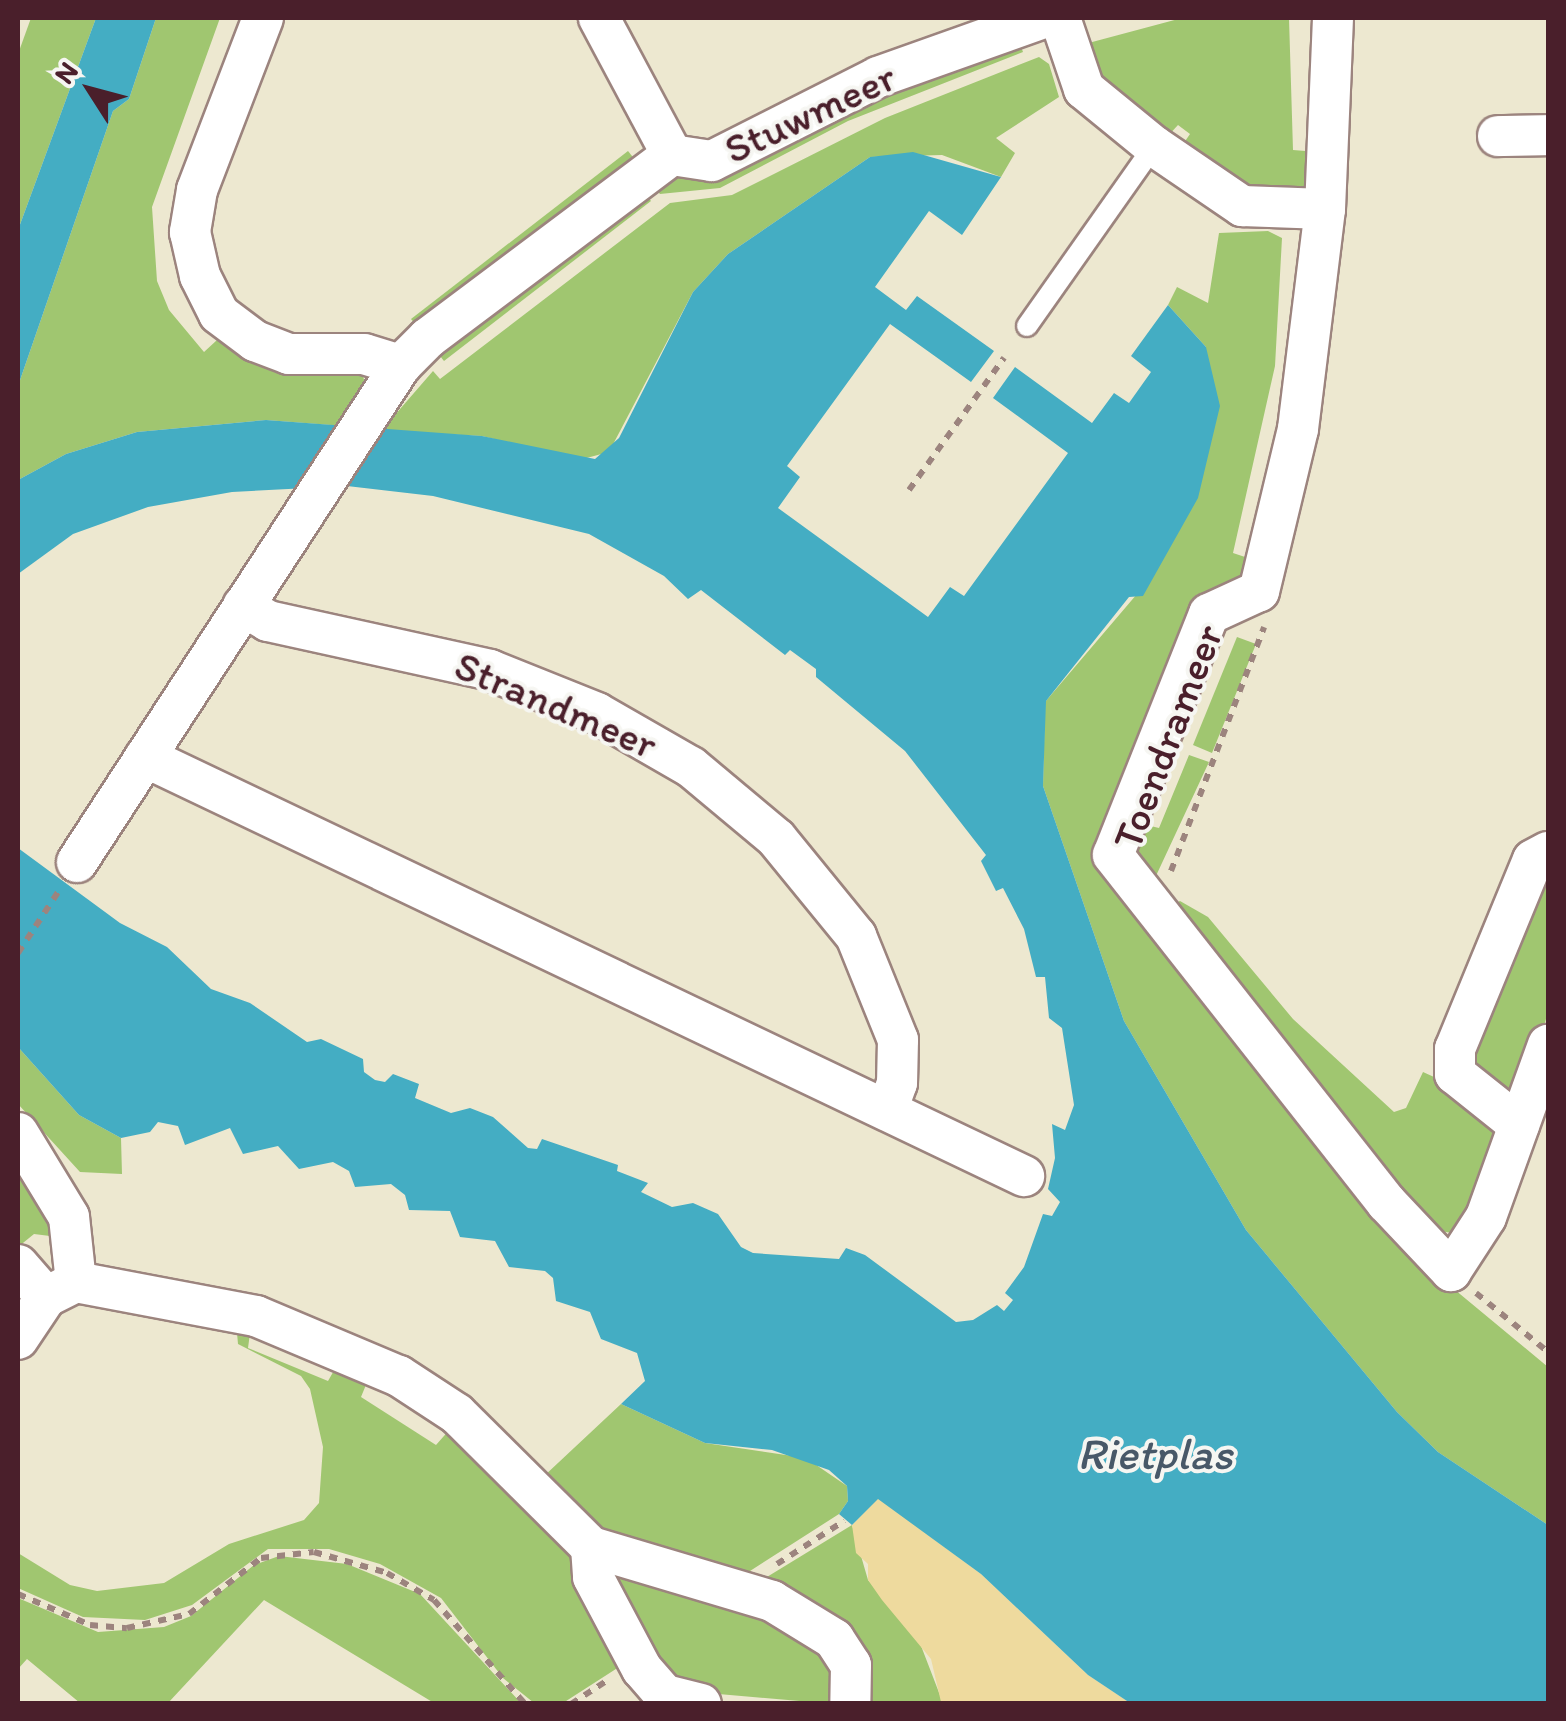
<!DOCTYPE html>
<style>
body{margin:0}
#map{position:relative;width:1566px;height:1721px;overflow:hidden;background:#ede8d0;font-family:Itim,sans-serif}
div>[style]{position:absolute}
.green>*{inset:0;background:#a0c670}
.sand>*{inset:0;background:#eeda9e}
.water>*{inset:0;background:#44adc3}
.path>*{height:6px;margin-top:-3px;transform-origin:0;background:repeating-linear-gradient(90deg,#9c847e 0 8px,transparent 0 16px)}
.roads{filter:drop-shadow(2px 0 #9c847e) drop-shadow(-2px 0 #9c847e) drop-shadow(0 2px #9c847e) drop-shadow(0 -2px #9c847e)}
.lane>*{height:20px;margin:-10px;padding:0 10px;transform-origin:10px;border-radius:10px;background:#fff}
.street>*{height:40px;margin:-20px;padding:0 20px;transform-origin:20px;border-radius:20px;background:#fff}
span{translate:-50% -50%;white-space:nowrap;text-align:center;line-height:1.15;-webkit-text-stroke:8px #f6f6f2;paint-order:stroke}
.street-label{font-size:42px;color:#4a1f2b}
.water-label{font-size:45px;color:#485868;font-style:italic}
.frame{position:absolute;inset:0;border:20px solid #4a1f2b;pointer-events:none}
.north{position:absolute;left:40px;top:40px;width:100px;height:100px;-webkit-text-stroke:8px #f6f6f2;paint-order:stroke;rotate:306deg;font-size:28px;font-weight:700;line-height:40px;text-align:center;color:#4a1f2b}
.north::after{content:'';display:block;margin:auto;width:35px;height:45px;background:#4a1f2b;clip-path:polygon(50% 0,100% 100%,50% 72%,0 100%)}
</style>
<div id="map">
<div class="green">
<i style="clip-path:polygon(31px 18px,96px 18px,18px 230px,18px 54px)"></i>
<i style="clip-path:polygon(156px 18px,220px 18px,152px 207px,157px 281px,169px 310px,204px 352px,229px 329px,362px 370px,366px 390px,344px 426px,266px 420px,137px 432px,66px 454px,18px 480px,18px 386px,113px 111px,129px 99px)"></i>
<i style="clip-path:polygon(1182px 18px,1289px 18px,1293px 150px,1318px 152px,1311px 185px,1299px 194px,1249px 193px,1179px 150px,1190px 134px,1178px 125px,1165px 139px,1111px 101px,1081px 45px)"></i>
<i style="clip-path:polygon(1017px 36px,1023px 52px,848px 121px,720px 188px,660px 194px,650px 183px,795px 131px)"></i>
<i style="clip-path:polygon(1039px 57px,1049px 64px,1059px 97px,996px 138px,1015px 153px,1001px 177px,942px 155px,870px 157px,728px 254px,693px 292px,609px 452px,579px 460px,482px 436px,381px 431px,433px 371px,440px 379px,670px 203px,732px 195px,885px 118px)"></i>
<i style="clip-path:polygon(628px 151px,636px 161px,419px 329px,411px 319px)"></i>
<i style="clip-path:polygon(641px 189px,651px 201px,444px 361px,436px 351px)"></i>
<i style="clip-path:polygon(1219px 233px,1268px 231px,1282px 238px,1275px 366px,1233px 553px,1257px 561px,1255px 576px,1193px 604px,1100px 833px,1101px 845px,1431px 1270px,1548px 1367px,1548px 1525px,1438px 1452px,1397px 1412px,1246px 1230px,1124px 1021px,1043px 786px,1045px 702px,1137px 594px,1206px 347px,1168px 305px,1177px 287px,1208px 303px)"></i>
<i style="clip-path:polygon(1237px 637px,1256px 644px,1212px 753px,1193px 745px)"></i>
<i style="clip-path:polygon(1189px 755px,1209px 762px,1155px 878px,1135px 858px,1138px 823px,1159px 828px)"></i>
<i style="clip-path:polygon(1548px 867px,1548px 1012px,1527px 1085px,1514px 1097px,1470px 1062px)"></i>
<i style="clip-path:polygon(1180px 901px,1208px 917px,1293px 1019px,1394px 1112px,1406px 1108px,1423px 1072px,1456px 1087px,1501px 1123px,1476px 1214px,1452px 1233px,1428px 1229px,1172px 905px)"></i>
<i style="clip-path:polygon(18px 1047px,79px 1115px,121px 1138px,122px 1174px,80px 1172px,18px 1104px)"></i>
<i style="clip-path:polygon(18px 1150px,58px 1237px,34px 1234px,18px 1247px)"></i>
<i style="clip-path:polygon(236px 1322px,251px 1326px,248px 1348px,328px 1381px,340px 1360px,370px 1375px,361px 1397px,436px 1445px,451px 1428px,559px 1535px,586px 1581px,619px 1667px,563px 1703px,534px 1703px,503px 1678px,441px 1598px,380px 1564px,329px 1549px,268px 1549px,192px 1605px,145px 1620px,83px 1617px,18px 1588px,18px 1553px,70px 1585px,97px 1591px,164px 1583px,229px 1544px,304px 1520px,319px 1503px,323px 1447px,310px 1389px,301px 1376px,238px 1344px)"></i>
<i style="clip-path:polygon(621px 1404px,705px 1443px,806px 1458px,847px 1486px,848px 1501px,839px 1514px,736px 1580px,604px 1535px,543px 1477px)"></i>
<i style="clip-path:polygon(852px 1525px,868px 1580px,918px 1638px,943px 1703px,862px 1703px,864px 1666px,752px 1586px)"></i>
<i style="clip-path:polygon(279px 1556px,347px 1564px,420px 1594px,521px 1703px,434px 1703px,264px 1600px,168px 1703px,80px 1703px,27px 1659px,18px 1669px,18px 1598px,98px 1632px,164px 1627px,191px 1616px,254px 1565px)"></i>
<i style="clip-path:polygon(604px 1566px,747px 1604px,839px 1657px,834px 1704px,673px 1690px)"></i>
</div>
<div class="sand">
<i style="clip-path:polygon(878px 1498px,981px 1574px,1088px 1675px,1130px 1703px,941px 1702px,931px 1659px,882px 1600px,868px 1580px,868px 1564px,856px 1553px,852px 1525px)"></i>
</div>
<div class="water">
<i style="clip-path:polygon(96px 18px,156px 18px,129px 99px,113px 111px,18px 386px,18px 230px)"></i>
<i style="clip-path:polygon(913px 152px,1001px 177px,962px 235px,929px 211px,875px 287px,906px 310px,917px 296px,994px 351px,971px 382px,890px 324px,787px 466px,800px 477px,778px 508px,928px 617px,950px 587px,964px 596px,1068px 453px,993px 398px,1015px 367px,1092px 423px,1114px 393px,1129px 403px,1151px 372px,1131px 356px,1168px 305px,1206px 347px,1220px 406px,1198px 498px,1143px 596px,1129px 597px,1046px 701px,1043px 786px,1124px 1021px,1246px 1230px,1397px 1412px,1438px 1452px,1548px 1525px,1548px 1703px,1130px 1703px,1088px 1675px,981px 1574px,878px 1499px,852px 1525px,839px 1514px,848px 1501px,847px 1486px,829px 1470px,772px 1450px,705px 1443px,621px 1404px,645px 1381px,637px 1353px,601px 1339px,590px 1312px,556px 1301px,553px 1278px,545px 1271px,509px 1267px,495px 1241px,460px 1237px,450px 1211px,409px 1210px,405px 1195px,391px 1184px,355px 1187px,349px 1171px,333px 1162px,299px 1169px,278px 1146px,243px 1154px,230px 1128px,185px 1145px,178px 1126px,158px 1122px,150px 1132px,121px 1138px,79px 1115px,18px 1047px,18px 848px,120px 923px,167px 947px,211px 989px,250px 1003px,307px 1042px,321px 1039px,363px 1059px,364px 1072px,375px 1080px,385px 1082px,393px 1074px,419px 1084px,415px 1098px,451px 1113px,470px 1108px,493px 1117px,528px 1148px,537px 1149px,542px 1139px,618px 1165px,617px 1171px,648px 1183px,641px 1192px,672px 1207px,693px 1203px,718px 1214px,741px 1247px,753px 1253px,839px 1259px,846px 1248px,865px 1255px,956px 1322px,973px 1320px,997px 1305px,1004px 1311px,1013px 1300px,1005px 1293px,1024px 1267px,1043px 1214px,1052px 1216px,1060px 1202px,1048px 1189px,1055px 1158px,1052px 1124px,1065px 1130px,1074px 1105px,1062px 1028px,1049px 1018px,1045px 977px,1036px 977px,1024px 929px,1003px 888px,996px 891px,981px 861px,986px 855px,905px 751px,816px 677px,816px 669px,790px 650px,785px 655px,701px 590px,688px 599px,664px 576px,589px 534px,433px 496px,347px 486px,232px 492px,148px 507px,73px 534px,18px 574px,18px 480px,66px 454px,137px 432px,266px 420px,482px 436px,595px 459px,619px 438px,693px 292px,728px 254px,870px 157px)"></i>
</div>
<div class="path">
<i style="left:909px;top:490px;width:163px;rotate:-54.3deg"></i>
<i style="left:1171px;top:871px;width:261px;rotate:-69.1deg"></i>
<i style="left:18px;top:953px;width:73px;rotate:-56.7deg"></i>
<i style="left:1476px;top:1293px;width:93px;rotate:39.3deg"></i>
<i style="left:777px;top:1564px;width:80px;rotate:-32.7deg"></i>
<i style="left:18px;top:1594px;width:78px;rotate:23.3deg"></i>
<i style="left:90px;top:1625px;width:37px;rotate:5deg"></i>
<i style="left:127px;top:1628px;width:64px;rotate:-12.7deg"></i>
<i style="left:189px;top:1614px;width:91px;rotate:-37.9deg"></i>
<i style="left:261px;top:1558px;width:53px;rotate:-6.5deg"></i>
<i style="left:314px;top:1552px;width:76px;rotate:16deg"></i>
<i style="left:387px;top:1573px;width:54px;rotate:29.9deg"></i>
<i style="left:434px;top:1600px;width:138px;rotate:48.8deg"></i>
<i style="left:571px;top:1704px;width:44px;rotate:-33deg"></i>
</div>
<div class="roads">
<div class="lane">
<i style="left:1027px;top:326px;width:220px;rotate:-54.8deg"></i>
</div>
<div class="street">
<i style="left:263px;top:18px;width:184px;rotate:111deg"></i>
<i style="left:197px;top:190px;width:43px;rotate:99.5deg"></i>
<i style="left:190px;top:232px;width:45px;rotate:77.2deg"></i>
<i style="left:200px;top:276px;width:42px;rotate:63.4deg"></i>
<i style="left:219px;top:314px;width:45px;rotate:36.9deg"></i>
<i style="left:255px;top:341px;width:36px;rotate:21deg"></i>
<i style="left:289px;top:354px;width:75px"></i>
<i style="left:364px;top:354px;width:39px;rotate:17deg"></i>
<i style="left:599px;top:18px;width:155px;rotate:61.9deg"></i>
<i style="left:1060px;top:18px;width:75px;rotate:71.3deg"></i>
<i style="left:1084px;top:89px;width:90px;rotate:39.2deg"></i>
<i style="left:1154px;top:146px;width:107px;rotate:34.3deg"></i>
<i style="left:1242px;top:206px;width:83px;rotate:2.1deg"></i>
<i style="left:1333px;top:18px;width:191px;rotate:92.4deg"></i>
<i style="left:1325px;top:209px;width:222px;rotate:97deg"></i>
<i style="left:1298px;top:429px;width:167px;rotate:103.5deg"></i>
<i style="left:1259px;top:591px;width:55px;rotate:155.3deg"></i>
<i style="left:1209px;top:614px;width:259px;rotate:111.7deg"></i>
<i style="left:1113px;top:855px;width:442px;rotate:51.8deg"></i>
<i style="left:1386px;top:1202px;width:95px;rotate:46.7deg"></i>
<i style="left:1451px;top:1271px;width:64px;rotate:-57.1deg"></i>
<i style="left:1486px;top:1217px;width:183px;rotate:-70.2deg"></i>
<i style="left:1498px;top:136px;width:50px;rotate:-1.1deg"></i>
<i style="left:243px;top:606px;width:29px;rotate:31deg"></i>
<i style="left:268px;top:621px;width:227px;rotate:12.4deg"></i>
<i style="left:490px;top:670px;width:115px;rotate:21.9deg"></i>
<i style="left:597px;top:713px;width:108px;rotate:29.9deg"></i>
<i style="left:691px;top:767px;width:111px;rotate:39.9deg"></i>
<i style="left:776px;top:838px;width:127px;rotate:50.8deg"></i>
<i style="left:856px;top:936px;width:112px;rotate:68deg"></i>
<i style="left:898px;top:1040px;width:43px;rotate:91.3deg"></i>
<i style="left:897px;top:1083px;width:29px;rotate:110deg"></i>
<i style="left:145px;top:757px;width:974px;rotate:25.49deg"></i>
<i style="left:77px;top:862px;width:593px;rotate:-56.9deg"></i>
<i style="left:401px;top:365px;width:38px;rotate:-45deg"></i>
<i style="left:428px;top:338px;width:305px;rotate:-36.9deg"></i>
<i style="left:672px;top:155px;width:40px;rotate:8.5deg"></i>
<i style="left:712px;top:161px;width:186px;rotate:-26.8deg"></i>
<i style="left:878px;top:77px;width:176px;rotate:-19.6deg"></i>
<i style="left:1519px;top:1125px;width:82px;rotate:-141.4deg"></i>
<i style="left:1455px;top:1074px;width:25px;rotate:-90deg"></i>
<i style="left:1455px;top:1049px;width:204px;rotate:-67.6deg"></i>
<i style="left:1533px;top:860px;width:17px;rotate:-28deg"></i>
<i style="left:18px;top:1133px;width:98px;rotate:58.7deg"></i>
<i style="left:69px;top:1217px;width:65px;rotate:83.9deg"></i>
<i style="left:18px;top:1265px;width:43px;rotate:48.8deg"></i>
<i style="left:76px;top:1282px;width:183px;rotate:10.7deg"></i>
<i style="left:256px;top:1316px;width:155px;rotate:22.8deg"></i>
<i style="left:399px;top:1376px;width:69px;rotate:33.2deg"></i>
<i style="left:457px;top:1414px;width:189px;rotate:44.8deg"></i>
<i style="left:591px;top:1547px;width:189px;rotate:16.6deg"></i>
<i style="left:772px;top:1601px;width:73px;rotate:31.5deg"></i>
<i style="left:834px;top:1639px;width:31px;rotate:57deg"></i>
<i style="left:851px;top:1665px;width:39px;rotate:91deg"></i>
<i style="left:18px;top:1339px;width:50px;rotate:-56.3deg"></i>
<i style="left:46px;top:1297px;width:34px;rotate:-27deg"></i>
<i style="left:591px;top:1547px;width:30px;rotate:86deg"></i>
<i style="left:593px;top:1577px;width:104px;rotate:62deg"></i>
<i style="left:642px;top:1669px;width:35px;rotate:49deg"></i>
<i style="left:665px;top:1695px;width:37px;rotate:14deg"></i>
</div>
</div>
<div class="street-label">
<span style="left:810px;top:113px;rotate:-25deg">Stuwmeer</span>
<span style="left:556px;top:705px;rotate:23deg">Strandmeer</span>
<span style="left:1168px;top:737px;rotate:-69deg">Toendrameer</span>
</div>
<div class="water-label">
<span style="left:1155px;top:1454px">Rietplas</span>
</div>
<div class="frame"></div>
<div class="north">N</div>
</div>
